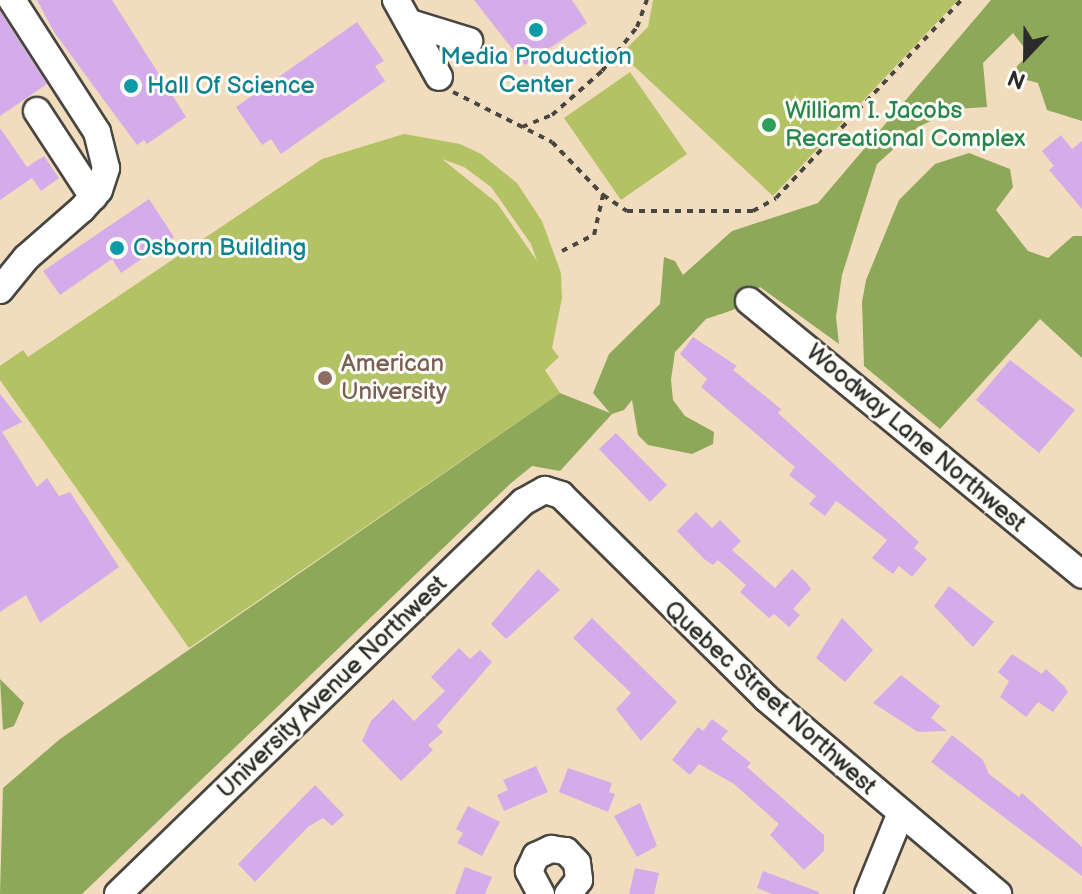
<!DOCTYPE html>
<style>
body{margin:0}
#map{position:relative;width:1082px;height:894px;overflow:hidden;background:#f1ddbd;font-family:"Balsamiq Sans",sans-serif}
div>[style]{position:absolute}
.green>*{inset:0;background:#b3c264}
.forest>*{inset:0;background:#8ea85a}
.building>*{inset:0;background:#d4ace9}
.path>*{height:4px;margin-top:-2px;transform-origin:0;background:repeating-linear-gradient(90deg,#494641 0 6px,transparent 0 12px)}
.roads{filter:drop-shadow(2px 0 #494641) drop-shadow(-2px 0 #494641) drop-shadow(0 2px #494641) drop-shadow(0 -2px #494641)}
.minor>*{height:26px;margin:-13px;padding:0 13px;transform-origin:13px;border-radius:13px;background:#fff}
.dots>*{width:22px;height:22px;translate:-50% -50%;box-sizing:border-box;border:4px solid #fdfcf7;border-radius:50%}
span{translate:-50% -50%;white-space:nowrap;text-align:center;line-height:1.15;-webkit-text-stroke:6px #fdfcf7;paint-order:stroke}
.culture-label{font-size:24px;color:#0d838f}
.left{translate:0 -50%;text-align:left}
.leisure-label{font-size:24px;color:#27864d}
.education-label{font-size:24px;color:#785e54}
.street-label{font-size:24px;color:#2b2b2b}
.north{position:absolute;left:986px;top:16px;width:80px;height:80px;-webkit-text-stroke:6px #fdfcf7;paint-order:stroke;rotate:202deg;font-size:22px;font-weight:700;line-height:32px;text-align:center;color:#2b2b2b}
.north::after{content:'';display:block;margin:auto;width:28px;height:36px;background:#2b2b2b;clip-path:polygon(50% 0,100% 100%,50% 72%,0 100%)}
</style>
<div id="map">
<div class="green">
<i style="clip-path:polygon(653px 0,958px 0,773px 196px,621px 54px,648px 27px)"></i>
<i style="clip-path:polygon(630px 72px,687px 154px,621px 200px,564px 118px)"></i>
<i style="clip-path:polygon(evenodd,404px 134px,460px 144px,481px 154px,517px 183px,542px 221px,561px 273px,562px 298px,552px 348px,559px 357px,545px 370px,560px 393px,189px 648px,0 380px,0 366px,23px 350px,28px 357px,322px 159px,404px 134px,442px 159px,464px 167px,491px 187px,531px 244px,537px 261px,497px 203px,442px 159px)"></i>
</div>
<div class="forest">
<i style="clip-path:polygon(991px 0,1082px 0,1082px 121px,1047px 110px,1038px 83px,1016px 77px,1017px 66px,1029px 54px,1013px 33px,983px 63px,987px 107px,956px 109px,918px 127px,877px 164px,842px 275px,836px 317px,839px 344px,760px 287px,733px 310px,706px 319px,675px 352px,671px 380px,673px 400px,685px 416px,714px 432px,713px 444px,692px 454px,648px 445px,638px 435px,632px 400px,624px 410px,612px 414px,560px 471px,532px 466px,510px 484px,82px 894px,0 894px,3px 788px,60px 739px,560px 393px,610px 413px,593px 393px,609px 354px,660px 304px,664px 257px,675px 261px,683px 275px,732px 231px,818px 203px)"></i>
<i style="clip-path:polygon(969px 153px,1010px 169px,1013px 187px,996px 210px,1028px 251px,1048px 258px,1073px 236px,1082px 236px,1082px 358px,1040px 319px,940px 429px,864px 366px,862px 302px,866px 280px,899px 200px,935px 164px)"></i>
<i style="clip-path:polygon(0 679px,24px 703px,14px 726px,3px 730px)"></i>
</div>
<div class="building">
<i style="clip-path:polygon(37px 0,112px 0,186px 117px,147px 144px,144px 140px,137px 145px,54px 32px)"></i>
<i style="clip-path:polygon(474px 0,572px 0,587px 23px,525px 65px)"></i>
<i style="clip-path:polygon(0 11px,47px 84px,0 116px)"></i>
<i style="clip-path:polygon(357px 22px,384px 61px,375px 66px,385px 81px,281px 154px,271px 139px,262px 145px,236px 107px)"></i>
<i style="clip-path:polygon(0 128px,27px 167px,44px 156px,59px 178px,41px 191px,32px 178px,0 200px)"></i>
<i style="clip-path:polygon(1061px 135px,1072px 149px,1082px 141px,1082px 209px,1049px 170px,1054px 166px,1042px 151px)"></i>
<i style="clip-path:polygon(149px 199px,174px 237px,121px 273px,112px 259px,60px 295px,43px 271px)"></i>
<i style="clip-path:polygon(693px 337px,737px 366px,733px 370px,781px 409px,778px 413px,919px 542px,914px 548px,927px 559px,912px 577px,899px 566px,893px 574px,872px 558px,887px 540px,850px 511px,836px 501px,825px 516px,809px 504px,816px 496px,789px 475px,795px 467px,701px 387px,707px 379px,680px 354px)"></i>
<i style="clip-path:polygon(1010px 360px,1075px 410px,1039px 453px,976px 400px)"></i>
<i style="clip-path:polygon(0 394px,22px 422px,2px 432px,37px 487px,47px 478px,59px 496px,70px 492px,119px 567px,40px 623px,26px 595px,0 612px)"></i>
<i style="clip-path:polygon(616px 433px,667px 485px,650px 502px,599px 449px)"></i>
<i style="clip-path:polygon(696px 512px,712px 528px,720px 520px,741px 541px,732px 550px,775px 588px,792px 569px,805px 581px,811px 589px,793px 609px,800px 615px,789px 627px,774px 614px,769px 618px,740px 592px,746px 585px,718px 560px,713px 565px,704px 559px,677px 531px)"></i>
<i style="clip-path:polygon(538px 569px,560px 590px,506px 639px,491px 624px)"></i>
<i style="clip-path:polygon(949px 586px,994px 622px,973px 647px,934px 606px)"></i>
<i style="clip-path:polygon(592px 618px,677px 702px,641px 741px,616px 709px,631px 693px,573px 638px)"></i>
<i style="clip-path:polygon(842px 618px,873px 650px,845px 682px,816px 658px)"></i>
<i style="clip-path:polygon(459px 648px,470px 659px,480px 650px,492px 662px,437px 726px,443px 732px,428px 745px,433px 750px,401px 781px,362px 741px,371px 721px,393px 699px,414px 721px,445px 691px,431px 677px)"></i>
<i style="clip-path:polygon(1012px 654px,1042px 674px,1046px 669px,1064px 686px,1068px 692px,1053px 712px,1038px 702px,1026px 717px,1000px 697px,1009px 681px,998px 672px)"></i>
<i style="clip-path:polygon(901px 675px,940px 706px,931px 718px,947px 731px,918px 732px,873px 703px)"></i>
<i style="clip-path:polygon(712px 719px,728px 731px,721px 739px,751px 763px,747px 767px,824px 835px,824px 851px,804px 870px,770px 835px,779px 824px,734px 784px,699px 764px,690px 775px,672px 760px,698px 727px,703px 731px)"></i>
<i style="clip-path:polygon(952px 735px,983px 760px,989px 774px,1019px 797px,1022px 793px,1082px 847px,1082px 876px,931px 762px)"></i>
<i style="clip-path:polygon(536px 766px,548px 792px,504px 811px,497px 795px,508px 790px,503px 780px)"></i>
<i style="clip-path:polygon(568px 768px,612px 783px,609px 792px,615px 794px,608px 812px,559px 792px)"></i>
<i style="clip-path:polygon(315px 785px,344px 815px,332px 826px,323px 818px,308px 827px,255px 882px,238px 864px)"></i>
<i style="clip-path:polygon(640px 803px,657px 846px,637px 857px,614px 816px)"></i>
<i style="clip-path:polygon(468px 806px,500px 822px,482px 856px,457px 843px,463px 833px,456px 829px)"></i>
<i style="clip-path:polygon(465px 867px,492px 877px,485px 894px,455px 894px)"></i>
<i style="clip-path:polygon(635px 868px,659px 873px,654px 894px,629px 894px)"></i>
<i style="clip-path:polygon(763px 871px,819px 892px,819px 894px,772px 894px,757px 888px)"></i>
</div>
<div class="path">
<i style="left:453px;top:92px;width:111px;rotate:26.8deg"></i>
<i style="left:552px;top:142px;width:74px;rotate:46.1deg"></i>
<i style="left:603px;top:195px;width:29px;rotate:34deg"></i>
<i style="left:627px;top:211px;width:126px"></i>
<i style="left:753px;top:211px;width:26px;rotate:-29deg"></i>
<i style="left:776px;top:198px;width:271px;rotate:-46.9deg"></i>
<i style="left:522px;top:127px;width:32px;rotate:-22deg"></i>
<i style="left:552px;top:115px;width:67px;rotate:-41.3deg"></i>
<i style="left:602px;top:71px;width:56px;rotate:-51.5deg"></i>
<i style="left:637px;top:27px;width:29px;rotate:-70deg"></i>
<i style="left:562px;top:251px;width:36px;rotate:-27deg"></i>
<i style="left:594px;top:235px;width:41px;rotate:-77.3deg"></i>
</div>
<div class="roads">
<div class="minor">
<i style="left:396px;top:0;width:88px;rotate:60.8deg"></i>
<i style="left:410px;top:23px;width:62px;rotate:17deg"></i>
<i style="left:37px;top:111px;width:103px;rotate:56.9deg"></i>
<i style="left:0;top:290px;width:41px;rotate:-50.9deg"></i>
<i style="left:26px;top:258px;width:74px;rotate:-41.2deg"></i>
<i style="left:82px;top:209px;width:25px;rotate:-48deg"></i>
<i style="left:99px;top:190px;width:23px;rotate:-72deg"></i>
<i style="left:106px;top:168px;width:37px;rotate:-104deg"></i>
<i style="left:97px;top:132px;width:157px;rotate:-122.8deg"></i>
<i style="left:749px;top:301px;width:431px;rotate:39.4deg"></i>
<i style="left:118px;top:894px;width:564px;rotate:-44.07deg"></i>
<i style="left:523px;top:502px;width:25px;rotate:-29deg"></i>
<i style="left:545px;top:490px;width:17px;rotate:17deg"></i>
<i style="left:561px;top:495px;width:289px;rotate:44.7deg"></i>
<i style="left:766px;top:698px;width:304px;rotate:40.2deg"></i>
<i style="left:541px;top:894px;width:26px;rotate:-118deg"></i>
<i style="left:529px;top:871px;width:17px;rotate:-65deg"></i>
<i style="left:536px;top:856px;width:17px;rotate:-25deg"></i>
<i style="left:551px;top:849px;width:15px;rotate:8deg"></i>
<i style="left:566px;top:851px;width:16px;rotate:47deg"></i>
<i style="left:577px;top:863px;width:17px;rotate:83deg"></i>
<i style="left:579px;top:880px;width:18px;rotate:128deg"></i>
<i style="left:868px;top:894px;width:85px;rotate:-67.9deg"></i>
</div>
</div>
<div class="dots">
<i style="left:536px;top:30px;background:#0f9aa8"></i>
<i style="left:131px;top:86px;background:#0f9aa8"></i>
<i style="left:769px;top:125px;background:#2e9e5b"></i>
<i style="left:117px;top:248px;background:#0f9aa8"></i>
<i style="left:325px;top:378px;background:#8d6e63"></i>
</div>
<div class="culture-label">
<span style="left:536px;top:71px">Media Production<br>Center</span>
<span class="left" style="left:147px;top:86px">Hall Of Science</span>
<span class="left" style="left:133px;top:248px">Osborn Building</span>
</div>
<div class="leisure-label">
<span class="left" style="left:785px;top:125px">William I. Jacobs<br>Recreational Complex</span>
</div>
<div class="education-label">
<span class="left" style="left:341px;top:378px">American<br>University</span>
</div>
<div class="street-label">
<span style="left:916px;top:438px;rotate:40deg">Woodway Lane Northwest</span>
<span style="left:332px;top:687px;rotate:-44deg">University Avenue Northwest</span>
<span style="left:770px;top:698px;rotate:42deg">Quebec Street Northwest</span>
</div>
<div class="north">N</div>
</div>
